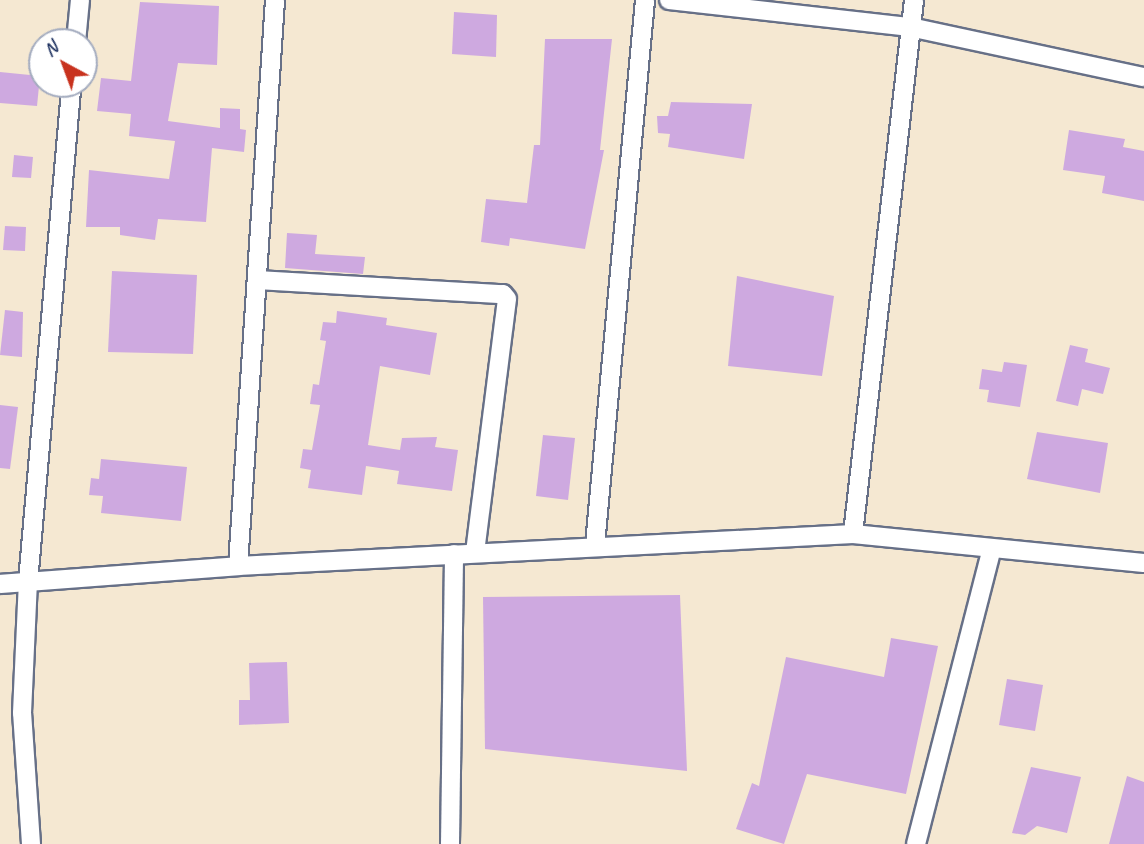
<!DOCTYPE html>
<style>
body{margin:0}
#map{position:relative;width:1144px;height:844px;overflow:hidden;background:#f5e8d2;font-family:Caveat,sans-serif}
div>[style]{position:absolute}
.building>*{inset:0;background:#cea9e0}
.roads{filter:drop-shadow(2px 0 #677087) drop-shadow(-2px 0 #677087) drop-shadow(0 2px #677087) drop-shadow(0 -2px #677087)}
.minor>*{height:18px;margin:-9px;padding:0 9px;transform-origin:9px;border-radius:9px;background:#fff}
span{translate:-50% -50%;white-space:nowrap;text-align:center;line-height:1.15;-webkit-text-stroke:5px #fff;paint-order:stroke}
.north{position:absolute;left:28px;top:28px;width:70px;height:70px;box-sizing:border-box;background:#fff;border:2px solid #a4acbf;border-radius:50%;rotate:319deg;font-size:19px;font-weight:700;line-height:28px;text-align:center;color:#1b2f5e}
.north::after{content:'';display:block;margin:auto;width:24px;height:32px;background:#c8321e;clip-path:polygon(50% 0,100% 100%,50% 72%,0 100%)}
</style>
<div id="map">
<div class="building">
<i style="clip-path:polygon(140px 2px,219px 6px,217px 65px,178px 63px,168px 121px,220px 128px,220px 108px,240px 109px,240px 129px,246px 130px,244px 152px,212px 148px,206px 222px,158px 219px,155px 240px,120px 235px,120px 227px,86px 227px,89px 170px,169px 179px,175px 141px,129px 136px,131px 114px,97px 111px,101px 78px,131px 81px)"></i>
<i style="clip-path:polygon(454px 12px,497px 15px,496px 57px,452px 54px)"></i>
<i style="clip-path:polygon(545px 39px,612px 39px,600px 150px,604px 150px,585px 249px,510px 238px,509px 246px,481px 242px,486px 199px,527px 203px,534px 145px,540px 145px)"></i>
<i style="clip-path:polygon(0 72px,40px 76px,37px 106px,0 103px)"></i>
<i style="clip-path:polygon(671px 102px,752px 104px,744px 159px,668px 147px,670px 134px,658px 133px,657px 116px,668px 116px)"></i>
<i style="clip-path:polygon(1069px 130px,1125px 139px,1123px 147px,1144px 151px,1144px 201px,1102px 193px,1105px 176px,1063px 170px)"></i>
<i style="clip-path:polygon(14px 155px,33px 157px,31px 178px,12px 177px)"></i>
<i style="clip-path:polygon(5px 226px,26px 227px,25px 251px,3px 250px)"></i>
<i style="clip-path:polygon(287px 233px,317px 235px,315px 254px,365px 257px,363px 274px,285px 268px)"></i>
<i style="clip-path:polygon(112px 271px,197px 275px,193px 354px,108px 352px)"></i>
<i style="clip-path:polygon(737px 276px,834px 296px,822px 376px,728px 366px)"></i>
<i style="clip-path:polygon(5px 310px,23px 312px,22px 357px,0 355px)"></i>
<i style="clip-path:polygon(337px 311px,387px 318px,386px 325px,437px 333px,430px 375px,380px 366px,368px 445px,400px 450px,402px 438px,437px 437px,435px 447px,458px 450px,452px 491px,397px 484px,399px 471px,366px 466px,362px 495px,308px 488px,311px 470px,300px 468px,303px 449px,312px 450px,320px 405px,310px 404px,313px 384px,319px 385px,326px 341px,320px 340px,323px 322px,336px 323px)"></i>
<i style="clip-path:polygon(1070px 345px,1088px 349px,1085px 362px,1110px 368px,1103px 394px,1082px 389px,1078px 406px,1056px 401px)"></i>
<i style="clip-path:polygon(1004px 362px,1027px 365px,1020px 407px,987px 402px,989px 390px,979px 389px,982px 369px,1002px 372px)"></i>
<i style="clip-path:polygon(0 405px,18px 407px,10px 469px,0 468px)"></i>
<i style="clip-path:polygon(1037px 432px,1108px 443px,1100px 493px,1027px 479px)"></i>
<i style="clip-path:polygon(543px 435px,575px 438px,568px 500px,536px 496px)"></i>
<i style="clip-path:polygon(101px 459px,187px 467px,181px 521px,101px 513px,103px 496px,89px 495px,91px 478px,99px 479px)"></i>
<i style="clip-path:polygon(680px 595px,687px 771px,485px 749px,483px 597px)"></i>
<i style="clip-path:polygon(891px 638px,938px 646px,906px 794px,807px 774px,784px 844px,736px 829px,752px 783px,759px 786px,786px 657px,884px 677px)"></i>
<i style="clip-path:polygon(287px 662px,289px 723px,239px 725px,239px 700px,250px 700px,249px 663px)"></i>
<i style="clip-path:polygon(1007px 679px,1043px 685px,1035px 731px,999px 725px)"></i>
<i style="clip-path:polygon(1031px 767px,1081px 777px,1067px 833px,1037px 826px,1025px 835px,1012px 833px)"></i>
<i style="clip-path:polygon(1127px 776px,1144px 782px,1144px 844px,1109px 844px)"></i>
</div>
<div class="roads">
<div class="minor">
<i style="left:669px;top:0;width:243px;rotate:6.4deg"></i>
<i style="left:910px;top:27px;width:239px;rotate:12.1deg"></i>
<i style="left:76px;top:42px;width:42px;rotate:-84.6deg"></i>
<i style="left:257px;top:280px;width:246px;rotate:3.3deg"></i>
<i style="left:503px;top:294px;width:6px;rotate:51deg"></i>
<i style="left:507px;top:299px;width:255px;rotate:97.2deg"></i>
<i style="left:853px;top:534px;width:537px;rotate:-83.48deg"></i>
<i style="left:595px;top:545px;width:547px;rotate:-84.76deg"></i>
<i style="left:238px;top:566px;width:567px;rotate:-86.26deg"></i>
<i style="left:0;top:584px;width:239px;rotate:-4.3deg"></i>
<i style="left:238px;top:566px;width:616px;rotate:-2.98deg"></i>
<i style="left:853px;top:534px;width:292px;rotate:5.7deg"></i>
<i style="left:31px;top:844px;width:131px;rotate:-93.9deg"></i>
<i style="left:22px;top:713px;width:131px;rotate:-87.4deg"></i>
<i style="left:28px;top:582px;width:500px;rotate:-85deg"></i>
<i style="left:450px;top:844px;width:290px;rotate:-89.2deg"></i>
<i style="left:916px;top:844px;width:305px;rotate:-75.6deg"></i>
</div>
</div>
<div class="north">N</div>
</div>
